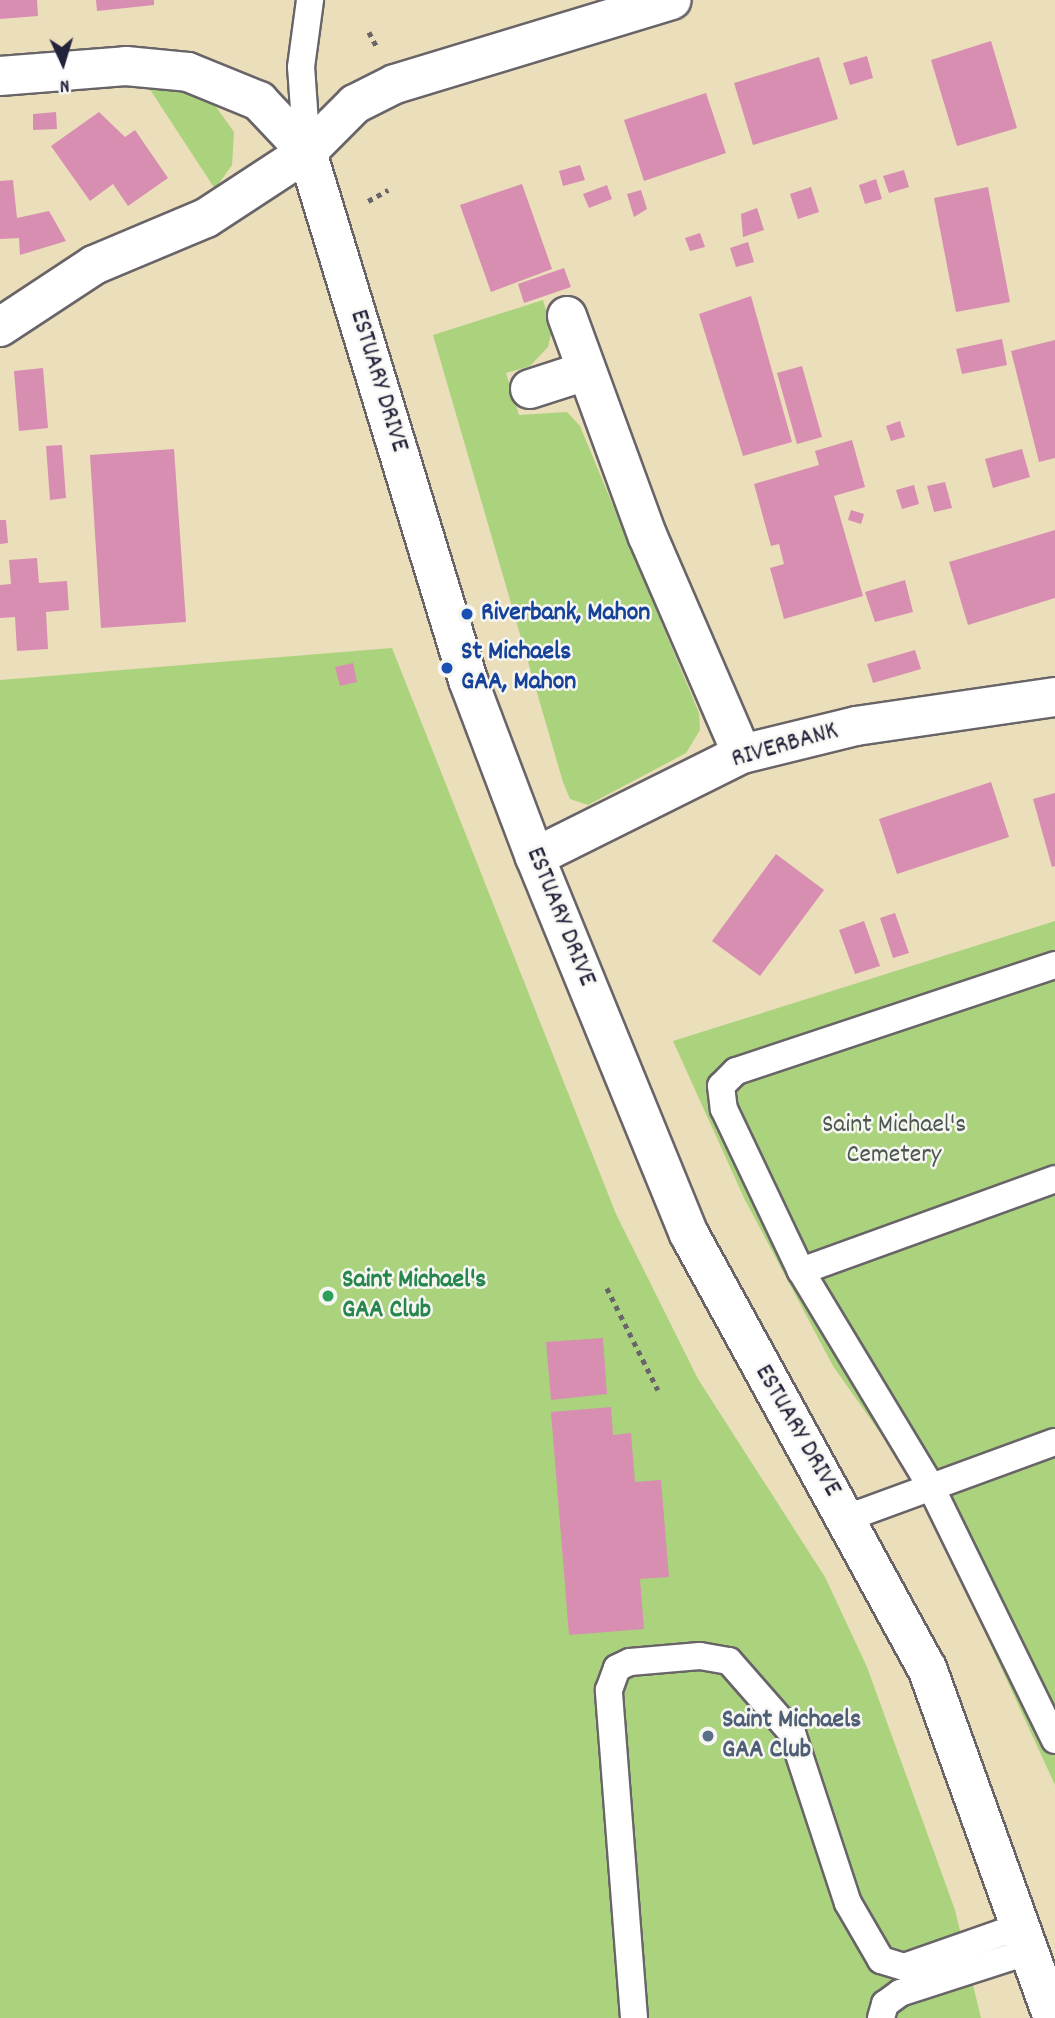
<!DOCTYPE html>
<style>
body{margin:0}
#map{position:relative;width:1055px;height:2018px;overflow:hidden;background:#ebdebb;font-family:Dekko,sans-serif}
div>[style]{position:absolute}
.green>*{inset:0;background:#abd37d}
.building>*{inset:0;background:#d78eb0}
.path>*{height:4.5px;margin-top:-2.25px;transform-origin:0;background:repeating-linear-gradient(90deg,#686468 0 5px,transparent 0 10px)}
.roads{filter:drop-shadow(2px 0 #686468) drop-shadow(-2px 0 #686468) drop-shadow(0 2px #686468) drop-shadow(0 -2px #686468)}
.service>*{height:26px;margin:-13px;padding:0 13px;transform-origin:13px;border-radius:13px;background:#fff}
.minor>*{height:38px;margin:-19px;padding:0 19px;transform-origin:19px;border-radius:19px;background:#fff}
.dots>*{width:19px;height:19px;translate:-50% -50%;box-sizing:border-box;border:4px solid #f6f6f2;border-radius:50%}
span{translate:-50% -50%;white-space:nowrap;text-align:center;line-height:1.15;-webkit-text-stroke:5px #f6f6f2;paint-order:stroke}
.street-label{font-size:26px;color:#22223b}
.transit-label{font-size:26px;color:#164399;font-weight:700}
.left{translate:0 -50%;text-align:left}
.park-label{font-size:26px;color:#4b574f}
.leisure-label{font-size:26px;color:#27864d;font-weight:700}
.service-label{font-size:26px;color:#4e5e75;font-weight:700}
.north{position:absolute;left:28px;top:28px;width:70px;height:70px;-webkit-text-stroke:5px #f6f6f2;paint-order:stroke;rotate:176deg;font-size:19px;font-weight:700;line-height:28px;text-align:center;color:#22223b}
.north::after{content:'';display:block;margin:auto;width:24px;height:32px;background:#22223b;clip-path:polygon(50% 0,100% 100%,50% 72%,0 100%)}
</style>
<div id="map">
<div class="green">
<i style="clip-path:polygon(149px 88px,177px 89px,214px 104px,234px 132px,232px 165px,215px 189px)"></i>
<i style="clip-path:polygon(543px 300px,552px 330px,548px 347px,530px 366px,506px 373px,519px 415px,567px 412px,580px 426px,699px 713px,700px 730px,686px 753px,588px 805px,570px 799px,563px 782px,433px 335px)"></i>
<i style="clip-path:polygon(392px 648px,616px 1214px,698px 1379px,825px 1577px,867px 1667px,955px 1910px,981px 2018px,0 2018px,0 680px)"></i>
<i style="clip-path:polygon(1055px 921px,1055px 1785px,917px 1485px,833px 1366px,744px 1198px,673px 1041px)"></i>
</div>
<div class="building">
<i style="clip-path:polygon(0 0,37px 0,38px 16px,0 19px)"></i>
<i style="clip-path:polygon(96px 0,154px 0,154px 5px,97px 11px)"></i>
<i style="clip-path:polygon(991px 41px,1017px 128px,957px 146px,931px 60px)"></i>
<i style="clip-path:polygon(867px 56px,873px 78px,850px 85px,843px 63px)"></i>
<i style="clip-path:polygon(819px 57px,838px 119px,753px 145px,734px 83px)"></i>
<i style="clip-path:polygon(706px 93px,726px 153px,644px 181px,624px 120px)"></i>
<i style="clip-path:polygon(56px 112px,57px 129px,33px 130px,33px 114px)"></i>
<i style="clip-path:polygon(99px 112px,125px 137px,135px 130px,168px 178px,128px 206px,113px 184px,90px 201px,51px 146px)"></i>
<i style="clip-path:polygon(580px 165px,585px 180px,563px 186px,559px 171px)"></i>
<i style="clip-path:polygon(904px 170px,909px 187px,889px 193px,883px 176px)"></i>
<i style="clip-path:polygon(876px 179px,882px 199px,865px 204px,859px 185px)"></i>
<i style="clip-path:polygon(13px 180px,17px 218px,49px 211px,66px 241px,20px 255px,19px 238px,0 239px,0 181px)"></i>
<i style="clip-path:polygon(522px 184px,552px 269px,491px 292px,460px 205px)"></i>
<i style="clip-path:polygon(607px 185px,612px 199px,589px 208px,583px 194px)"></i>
<i style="clip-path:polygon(811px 187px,819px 212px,798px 219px,790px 194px)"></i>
<i style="clip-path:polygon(988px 187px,1010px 302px,956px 312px,934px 198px)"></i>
<i style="clip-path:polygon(641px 190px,647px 209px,634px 217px,627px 194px)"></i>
<i style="clip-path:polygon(757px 208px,764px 230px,743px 237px,741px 214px)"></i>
<i style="clip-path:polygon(700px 233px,705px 247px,690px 251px,685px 238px)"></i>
<i style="clip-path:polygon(748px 242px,754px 262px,736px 267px,730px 248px)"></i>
<i style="clip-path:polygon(564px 268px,571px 287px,524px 303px,518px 284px)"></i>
<i style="clip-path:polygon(751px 296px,792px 442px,743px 456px,699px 314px)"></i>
<i style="clip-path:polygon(1002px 339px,1007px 365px,962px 374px,956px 349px)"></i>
<i style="clip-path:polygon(1055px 340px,1055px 458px,1039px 462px,1011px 351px)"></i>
<i style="clip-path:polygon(802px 366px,822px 437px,797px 444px,777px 373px)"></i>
<i style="clip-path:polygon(43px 368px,48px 428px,19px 431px,14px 371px)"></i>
<i style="clip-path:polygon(900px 421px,905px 437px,891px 441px,886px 426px)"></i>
<i style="clip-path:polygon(852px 440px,865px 487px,834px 496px,863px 596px,784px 619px,770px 568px,784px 564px,779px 544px,771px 546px,754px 484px,819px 465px,815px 451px)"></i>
<i style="clip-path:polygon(62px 445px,66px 498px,50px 500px,46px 446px)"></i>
<i style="clip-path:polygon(174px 449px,186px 622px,101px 628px,90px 455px)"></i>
<i style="clip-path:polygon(1022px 449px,1030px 477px,993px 488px,985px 459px)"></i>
<i style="clip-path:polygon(945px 482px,952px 508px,934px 512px,927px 486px)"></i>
<i style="clip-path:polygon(914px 485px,919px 504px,902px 509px,896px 490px)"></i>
<i style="clip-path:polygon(851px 510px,864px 514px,861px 524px,848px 520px)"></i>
<i style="clip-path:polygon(0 520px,6px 520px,8px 543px,0 544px)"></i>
<i style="clip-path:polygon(1055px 530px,1055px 598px,968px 625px,949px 562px)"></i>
<i style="clip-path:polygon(37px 558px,39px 583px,67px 581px,69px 610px,46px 612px,48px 649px,17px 651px,15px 617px,0 618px,0 585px,11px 584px,9px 560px)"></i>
<i style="clip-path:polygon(905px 580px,913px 612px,875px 622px,865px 592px)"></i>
<i style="clip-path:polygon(915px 650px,921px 669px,873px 683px,867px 664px)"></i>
<i style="clip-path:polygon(353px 663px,357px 682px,340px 686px,335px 667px)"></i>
<i style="clip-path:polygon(991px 782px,1009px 837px,897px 874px,879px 819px)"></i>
<i style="clip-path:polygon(1055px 793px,1055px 866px,1052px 867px,1033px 799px)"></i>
<i style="clip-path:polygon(776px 854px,824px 890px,760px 976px,712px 941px)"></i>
<i style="clip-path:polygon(895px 913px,909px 953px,893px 958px,880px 918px)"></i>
<i style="clip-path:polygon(864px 921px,880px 966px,855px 974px,839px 930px)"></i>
<i style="clip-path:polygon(603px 1338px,607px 1394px,551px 1400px,546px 1342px)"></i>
<i style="clip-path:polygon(611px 1407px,613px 1435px,631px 1433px,635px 1482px,661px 1480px,669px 1577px,640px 1579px,644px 1629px,569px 1635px,551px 1412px)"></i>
</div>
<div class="path">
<i style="left:369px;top:32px;width:17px;rotate:62deg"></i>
<i style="left:368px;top:201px;width:23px;rotate:-29deg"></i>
<i style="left:607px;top:1288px;width:114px;rotate:63.4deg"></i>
</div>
<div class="roads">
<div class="service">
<i style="left:307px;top:152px;width:85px;rotate:-94deg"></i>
<i style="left:301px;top:67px;width:68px;rotate:-82.3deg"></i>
<i style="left:1055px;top:965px;width:336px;rotate:161.6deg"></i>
<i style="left:736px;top:1071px;width:21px;rotate:135deg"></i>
<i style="left:721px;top:1086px;width:23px;rotate:83deg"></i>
<i style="left:724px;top:1109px;width:179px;rotate:64.6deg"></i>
<i style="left:801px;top:1271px;width:250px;rotate:58.9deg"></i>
<i style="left:930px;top:1485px;width:284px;rotate:63.9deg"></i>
<i style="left:801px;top:1271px;width:270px;rotate:-19.9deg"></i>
<i style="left:847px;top:1518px;width:221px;rotate:-20.1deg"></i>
<i style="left:634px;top:2018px;width:329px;rotate:-94.4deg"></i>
<i style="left:609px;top:1690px;width:23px;rotate:-70deg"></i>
<i style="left:617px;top:1668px;width:14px;rotate:-25deg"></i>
<i style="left:630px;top:1662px;width:70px;rotate:-4.9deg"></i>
<i style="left:700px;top:1656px;width:29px;rotate:10deg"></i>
<i style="left:729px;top:1661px;width:96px;rotate:48.8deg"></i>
<i style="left:792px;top:1733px;width:179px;rotate:71.8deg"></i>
<i style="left:848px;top:1903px;width:66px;rotate:59.9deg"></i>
<i style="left:881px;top:1960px;width:24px;rotate:17deg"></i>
<i style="left:904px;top:1967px;width:127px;rotate:-19.3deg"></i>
<i style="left:881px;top:2018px;width:15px;rotate:-74deg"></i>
<i style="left:885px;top:2004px;width:19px;rotate:-36deg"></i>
<i style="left:900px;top:1993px;width:140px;rotate:-17.9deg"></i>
</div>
<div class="minor">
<i style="left:0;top:76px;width:126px;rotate:-4.5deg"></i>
<i style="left:126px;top:66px;width:62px;rotate:5.5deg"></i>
<i style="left:188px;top:72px;width:77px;rotate:22.2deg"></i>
<i style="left:259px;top:101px;width:70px;rotate:46.7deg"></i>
<i style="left:307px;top:152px;width:552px;rotate:73.04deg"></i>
<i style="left:468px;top:680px;width:189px;rotate:69.3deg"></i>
<i style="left:535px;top:857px;width:407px;rotate:67.8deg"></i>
<i style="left:689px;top:1234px;width:495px;rotate:61.3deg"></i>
<i style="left:927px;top:1668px;width:372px;rotate:70.2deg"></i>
<i style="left:567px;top:316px;width:235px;rotate:69.9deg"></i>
<i style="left:648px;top:537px;width:236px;rotate:66.6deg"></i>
<i style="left:0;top:327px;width:113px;rotate:-33.4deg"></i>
<i style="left:94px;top:265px;width:121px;rotate:-22.8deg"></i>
<i style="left:206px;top:218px;width:121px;rotate:-33.2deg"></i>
<i style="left:307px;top:152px;width:68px;rotate:-45deg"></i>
<i style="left:355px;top:104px;width:45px;rotate:-26.6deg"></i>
<i style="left:395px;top:84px;width:289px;rotate:-16.9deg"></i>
<i style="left:530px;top:389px;width:59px;rotate:-17.8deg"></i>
<i style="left:535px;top:857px;width:231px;rotate:-26.5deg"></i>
<i style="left:742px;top:754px;width:117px;rotate:-13.8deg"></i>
<i style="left:856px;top:726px;width:201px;rotate:-8.3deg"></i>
</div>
</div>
<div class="dots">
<i style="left:467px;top:614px;background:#1a4fb4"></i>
<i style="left:447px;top:668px;background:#1a4fb4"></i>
<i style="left:328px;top:1296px;background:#2e9e5b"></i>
<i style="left:708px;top:1736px;background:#5c6f8a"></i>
</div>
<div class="street-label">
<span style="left:378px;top:381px;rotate:73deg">ESTUARY DRIVE</span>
<span style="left:785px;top:746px;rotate:-16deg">RIVERBANK</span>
<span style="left:560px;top:917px;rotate:68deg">ESTUARY DRIVE</span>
<span style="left:797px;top:1431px;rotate:60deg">ESTUARY DRIVE</span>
</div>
<div class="transit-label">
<span class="left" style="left:481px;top:614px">Riverbank, Mahon</span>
<span class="left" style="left:461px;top:668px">St Michaels<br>GAA, Mahon</span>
</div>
<div class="park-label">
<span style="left:894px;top:1141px">Saint Michael's<br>Cemetery</span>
</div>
<div class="leisure-label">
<span class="left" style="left:342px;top:1296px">Saint Michael's<br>GAA Club</span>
</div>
<div class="service-label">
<span class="left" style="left:722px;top:1736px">Saint Michaels<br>GAA Club</span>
</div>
<div class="north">N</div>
</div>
